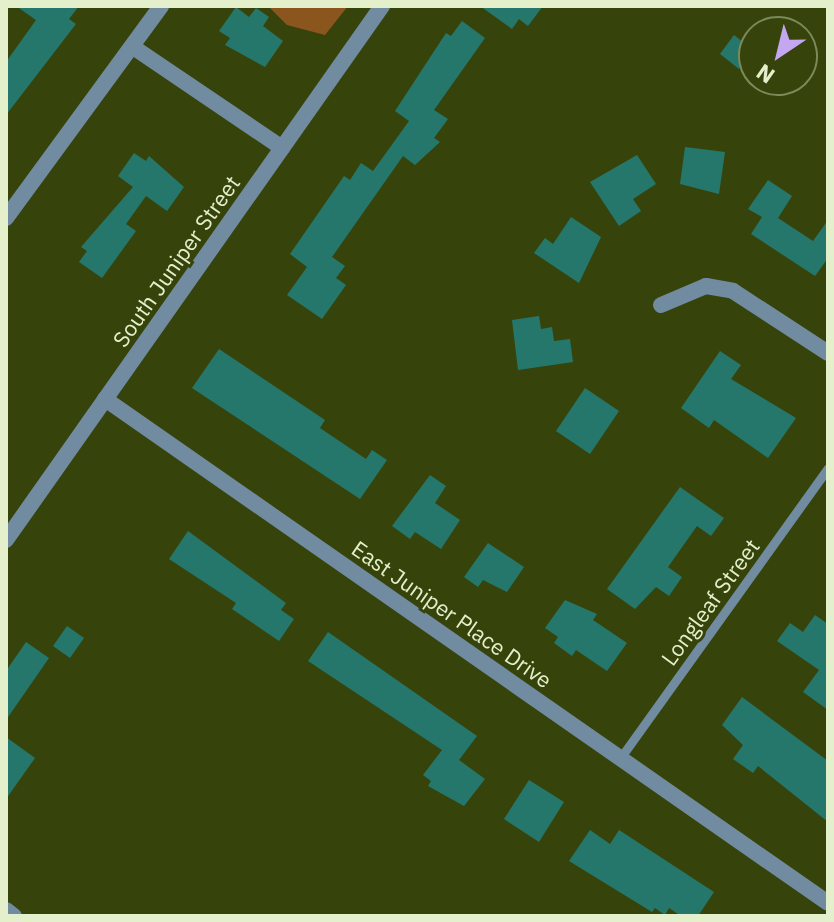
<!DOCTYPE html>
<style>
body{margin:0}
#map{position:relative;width:834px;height:922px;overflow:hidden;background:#36440c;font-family:"IBM Plex Sans",sans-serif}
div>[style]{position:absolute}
.green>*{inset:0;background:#8b551e}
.building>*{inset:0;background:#26776b}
.service>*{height:9px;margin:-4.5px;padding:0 4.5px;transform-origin:4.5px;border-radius:4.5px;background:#718ba1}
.minor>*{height:16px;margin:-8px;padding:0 8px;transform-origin:8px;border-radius:8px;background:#718ba1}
.tertiary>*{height:16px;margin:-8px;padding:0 8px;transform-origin:8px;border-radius:8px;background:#718ba1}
span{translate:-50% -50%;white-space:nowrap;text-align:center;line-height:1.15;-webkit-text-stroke:6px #36440c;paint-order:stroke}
.street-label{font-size:22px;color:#e4f0cb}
.frame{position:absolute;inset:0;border:8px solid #e4f0cb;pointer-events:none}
.north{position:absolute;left:738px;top:16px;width:80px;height:80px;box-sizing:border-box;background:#36440c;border:2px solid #7c8958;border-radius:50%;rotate:215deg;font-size:22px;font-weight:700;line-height:32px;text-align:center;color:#e4f0cb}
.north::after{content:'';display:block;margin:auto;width:28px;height:36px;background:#c4a7f1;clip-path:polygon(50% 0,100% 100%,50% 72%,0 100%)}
</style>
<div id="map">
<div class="green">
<i style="clip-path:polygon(268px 6px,348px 6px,325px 35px,287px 25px)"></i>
</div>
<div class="building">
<i style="clip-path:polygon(16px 6px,79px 6px,69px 19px,76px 24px,6px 115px,6px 62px,36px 20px)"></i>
<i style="clip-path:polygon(480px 6px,543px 6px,528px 26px,519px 19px,512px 29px)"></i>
<i style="clip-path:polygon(236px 7px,249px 17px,256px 8px,269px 17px,263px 26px,283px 41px,265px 67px,225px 45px,230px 38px,219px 31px)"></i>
<i style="clip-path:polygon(462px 21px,485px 38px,434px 110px,448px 119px,434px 138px,440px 142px,415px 165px,403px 156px,332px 257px,345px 266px,336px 278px,346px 285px,322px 319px,287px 295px,307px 267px,290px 254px,344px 176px,350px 180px,361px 163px,373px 171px,409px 121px,395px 111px,446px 33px,451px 36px)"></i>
<i style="clip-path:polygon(734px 35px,753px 50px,739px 69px,720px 54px)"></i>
<i style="clip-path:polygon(685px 147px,725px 152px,719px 194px,680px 184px)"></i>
<i style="clip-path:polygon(134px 153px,146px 161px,149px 156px,184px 187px,167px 211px,146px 196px,126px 224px,136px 231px,102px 278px,79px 262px,87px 251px,81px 247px,133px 187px,118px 176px)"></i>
<i style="clip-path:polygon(637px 155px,656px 184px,633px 199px,641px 211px,619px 226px,590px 182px)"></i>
<i style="clip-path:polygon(768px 180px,792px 196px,778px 218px,813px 241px,828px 220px,828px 258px,815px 276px,751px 234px,762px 217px,748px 209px)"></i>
<i style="clip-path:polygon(571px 217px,601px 237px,579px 283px,534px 253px,545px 238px,553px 244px)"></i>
<i style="clip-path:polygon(539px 316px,541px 329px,552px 327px,554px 341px,570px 339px,573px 362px,518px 370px,512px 320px)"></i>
<i style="clip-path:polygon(219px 349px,325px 420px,320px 428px,366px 459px,372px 450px,387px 460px,360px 499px,192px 388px)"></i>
<i style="clip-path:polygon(720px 351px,741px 365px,731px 379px,796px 418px,768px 458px,714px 420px,709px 428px,681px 408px)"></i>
<i style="clip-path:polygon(585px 388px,619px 411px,590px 454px,556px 431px)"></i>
<i style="clip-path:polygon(430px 475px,446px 486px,435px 503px,460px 520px,441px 549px,415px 532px,410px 539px,392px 526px)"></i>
<i style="clip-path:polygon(680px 487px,724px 518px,711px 536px,697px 526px,668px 567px,682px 577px,669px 596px,656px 587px,635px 609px,607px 589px)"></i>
<i style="clip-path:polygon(188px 531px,286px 603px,281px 610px,294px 619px,279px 641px,232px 609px,236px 603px,169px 559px)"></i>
<i style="clip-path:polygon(488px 543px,524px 567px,507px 592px,483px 580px,478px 587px,464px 577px)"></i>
<i style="clip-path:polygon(565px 600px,597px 614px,593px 620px,627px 643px,607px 671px,576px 650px,572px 656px,554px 643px,558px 637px,545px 628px)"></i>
<i style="clip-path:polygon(815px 615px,828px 624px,828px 710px,803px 692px,819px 670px,777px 641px,790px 623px,803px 632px)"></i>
<i style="clip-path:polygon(67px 626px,84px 638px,70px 658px,53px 646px)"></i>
<i style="clip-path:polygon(328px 632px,477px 736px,459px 760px,485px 779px,464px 806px,428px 786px,431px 781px,423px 775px,442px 750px,308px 661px)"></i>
<i style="clip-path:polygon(26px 642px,49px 658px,6px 720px,6px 671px)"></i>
<i style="clip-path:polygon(742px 697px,828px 761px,828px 822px,758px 766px,753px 773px,733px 759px,743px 745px,722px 725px)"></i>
<i style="clip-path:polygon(6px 737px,35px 758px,6px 799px)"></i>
<i style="clip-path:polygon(529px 780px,564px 802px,539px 842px,504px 819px)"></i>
<i style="clip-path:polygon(590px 830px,610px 844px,619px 830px,714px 892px,698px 916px,681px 916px,669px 908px,665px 915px,655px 908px,652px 912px,569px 861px)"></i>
</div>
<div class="service">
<i style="left:621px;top:757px;width:355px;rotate:-54.4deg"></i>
</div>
<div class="minor">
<i style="left:133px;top:47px;width:180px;rotate:34.1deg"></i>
<i style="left:6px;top:218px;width:263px;rotate:-53.8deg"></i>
<i style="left:661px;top:305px;width:49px;rotate:-22.9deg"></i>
<i style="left:706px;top:286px;width:27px;rotate:10deg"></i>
<i style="left:733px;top:291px;width:113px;rotate:33.1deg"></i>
<i style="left:105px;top:399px;width:881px;rotate:34.88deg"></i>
<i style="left:6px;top:910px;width:10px;rotate:37deg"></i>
</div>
<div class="tertiary">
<i style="left:6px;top:540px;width:653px;rotate:-54.85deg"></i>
</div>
<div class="street-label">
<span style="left:176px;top:261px;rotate:-55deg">South Juniper Street</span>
<span style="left:710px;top:602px;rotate:-54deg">Longleaf Street</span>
<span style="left:452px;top:614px;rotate:35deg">East Juniper Place Drive</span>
</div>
<div class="frame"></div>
<div class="north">N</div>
</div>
